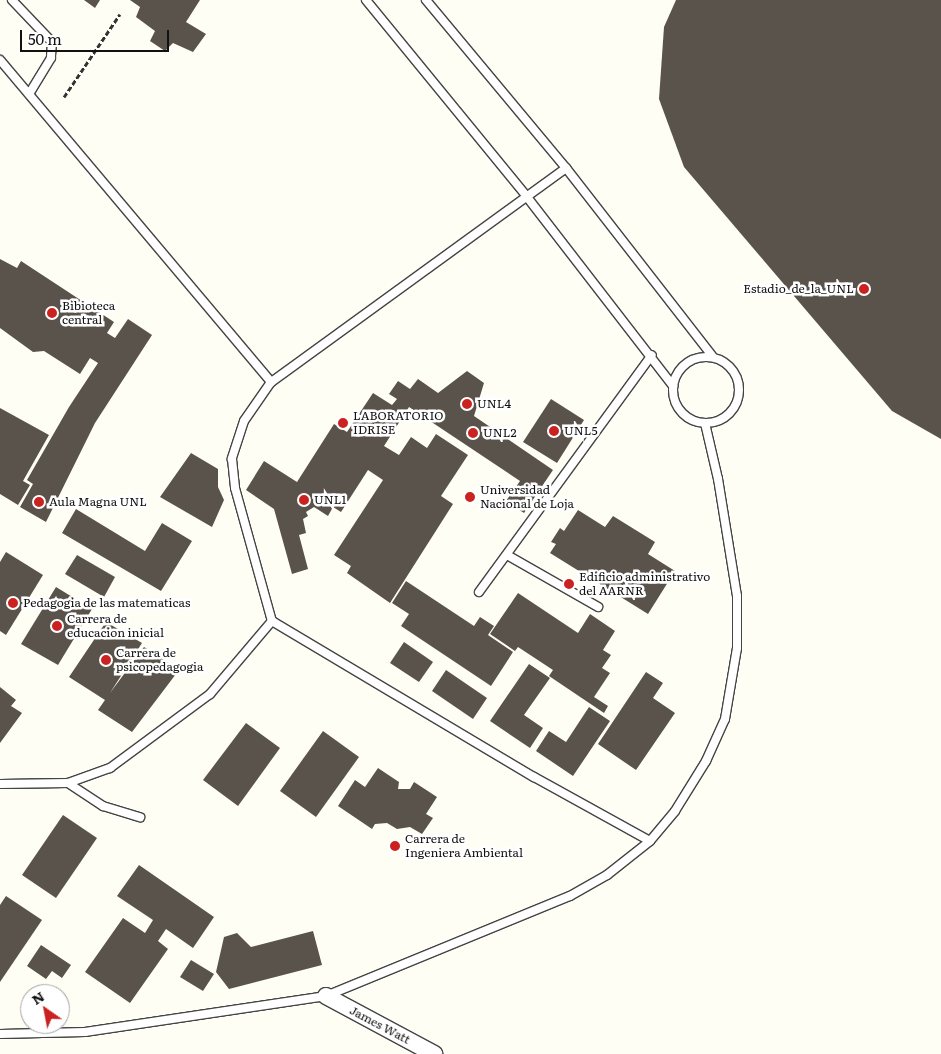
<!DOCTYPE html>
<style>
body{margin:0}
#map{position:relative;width:941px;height:1054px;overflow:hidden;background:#fffef5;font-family:Literata,serif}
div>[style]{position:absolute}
.building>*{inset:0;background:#5a534c}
.path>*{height:3px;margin-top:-1.5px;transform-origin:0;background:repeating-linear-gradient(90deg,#333 0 5px,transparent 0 7.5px)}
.roads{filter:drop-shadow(1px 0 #444) drop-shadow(-1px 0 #444) drop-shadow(0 1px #444) drop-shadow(0 -1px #444)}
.service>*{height:8px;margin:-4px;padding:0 4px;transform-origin:4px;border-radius:4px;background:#fff}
.service>.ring{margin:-4px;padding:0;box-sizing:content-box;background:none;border:8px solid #fff;border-radius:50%}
.minor>*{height:16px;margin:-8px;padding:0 8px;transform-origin:8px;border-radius:8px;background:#fff}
.dots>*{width:14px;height:14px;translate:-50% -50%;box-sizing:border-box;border:2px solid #fff;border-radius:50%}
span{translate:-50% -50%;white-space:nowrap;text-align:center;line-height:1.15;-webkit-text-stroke:5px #fff;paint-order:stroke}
.poi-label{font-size:12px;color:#111}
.right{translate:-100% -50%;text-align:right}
.left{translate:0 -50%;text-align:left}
.street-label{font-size:12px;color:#111}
.north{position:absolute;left:20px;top:984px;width:50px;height:50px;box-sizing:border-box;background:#fff;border:1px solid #a0a0a0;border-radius:50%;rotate:327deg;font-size:14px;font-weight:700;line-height:20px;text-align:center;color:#111}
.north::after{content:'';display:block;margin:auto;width:18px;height:22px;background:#c92221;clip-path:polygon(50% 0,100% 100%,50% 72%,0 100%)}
.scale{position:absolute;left:20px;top:30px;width:149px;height:22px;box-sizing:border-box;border:2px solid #111;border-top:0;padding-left:6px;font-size:15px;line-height:18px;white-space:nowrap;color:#111;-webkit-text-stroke:4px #fff;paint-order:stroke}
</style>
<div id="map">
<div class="building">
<i style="clip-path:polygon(84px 0,100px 0,95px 8px)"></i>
<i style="clip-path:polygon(130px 0,200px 0,186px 22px,206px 34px,193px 52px,173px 43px,165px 51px,150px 41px,155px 31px,136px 17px,140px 7px)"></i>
<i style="clip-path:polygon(676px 0,941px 0,941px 439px,892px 411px,684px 167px,659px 99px,664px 27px)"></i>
<i style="clip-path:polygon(0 259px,17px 268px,21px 261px,114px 322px,107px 333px,115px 338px,128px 319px,152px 335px,95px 423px,46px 522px,20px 507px,33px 484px,27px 480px,69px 407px,98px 363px,90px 358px,80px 374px,44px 351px,33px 352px,0 328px)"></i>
<i style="clip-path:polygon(467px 371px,484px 383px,474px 416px,553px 470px,524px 513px,506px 501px,520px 481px,409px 407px,384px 446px,399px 455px,411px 437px,427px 448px,436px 434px,468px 455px,441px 496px,453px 504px,390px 603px,347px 573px,351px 566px,334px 555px,383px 480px,368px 470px,341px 512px,333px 507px,328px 516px,314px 507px,306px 512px,308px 516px,303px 519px,306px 533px,299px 535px,308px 569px,292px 574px,274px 509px,246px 490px,264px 461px,297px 482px,334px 424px,347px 432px,373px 393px,392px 405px,397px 399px,389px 394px,398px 381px,410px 389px,418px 379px,438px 393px)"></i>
<i style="clip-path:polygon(551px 399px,584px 420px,557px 463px,523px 442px)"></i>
<i style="clip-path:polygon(0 408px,49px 435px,23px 481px,30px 485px,18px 505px,0 494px)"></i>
<i style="clip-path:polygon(191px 453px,218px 469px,218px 487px,224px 500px,212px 527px,160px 497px)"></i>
<i style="clip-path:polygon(76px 509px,145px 551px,162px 523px,192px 541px,161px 591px,62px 533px)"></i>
<i style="clip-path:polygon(578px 510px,605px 527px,613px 516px,655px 542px,648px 554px,675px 571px,648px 614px,550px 553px,556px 544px,551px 542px,560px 528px,564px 531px)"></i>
<i style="clip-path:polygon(6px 552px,43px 575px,6px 635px,0 631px,0 562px)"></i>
<i style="clip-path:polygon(77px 555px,115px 577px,104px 597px,65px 574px)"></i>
<i style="clip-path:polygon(406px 581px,474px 626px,480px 617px,494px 626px,488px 635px,513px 652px,491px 686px,401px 626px,409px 614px,392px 603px)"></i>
<i style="clip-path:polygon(56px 587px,92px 609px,58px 665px,21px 644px)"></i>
<i style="clip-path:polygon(518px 593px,578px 633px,590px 614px,615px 631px,603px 650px,611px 655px,602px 668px,610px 673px,594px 697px,608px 706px,604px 713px,549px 676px,553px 670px,518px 647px,515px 651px,490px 634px)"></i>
<i style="clip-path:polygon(106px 622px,142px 643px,110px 693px,144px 647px,179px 670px,132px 732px,98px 710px,105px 700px,69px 677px)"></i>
<i style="clip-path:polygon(404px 642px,433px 662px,419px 682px,390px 663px)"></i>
<i style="clip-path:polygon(529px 664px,550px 678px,524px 715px,543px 728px,530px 748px,490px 721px)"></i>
<i style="clip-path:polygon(446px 670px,487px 698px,473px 719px,432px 691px)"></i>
<i style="clip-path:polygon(646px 672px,663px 683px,653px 698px,675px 713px,636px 770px,598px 744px)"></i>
<i style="clip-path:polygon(0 687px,16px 700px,11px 706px,22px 713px,0 743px)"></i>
<i style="clip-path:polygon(589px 707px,610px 721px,573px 776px,536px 751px,549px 731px,566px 742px)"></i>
<i style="clip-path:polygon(246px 723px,280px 748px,238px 806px,203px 780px)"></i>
<i style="clip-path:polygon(323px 731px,359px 757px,316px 817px,280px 791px)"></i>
<i style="clip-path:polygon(378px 768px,399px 782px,398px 789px,410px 789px,414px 782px,437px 797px,426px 814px,433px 818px,422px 834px,410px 827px,397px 829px,387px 823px,375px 824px,372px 829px,338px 806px,355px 780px,365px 787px)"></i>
<i style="clip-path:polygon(63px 815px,97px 838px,56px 898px,22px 875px)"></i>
<i style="clip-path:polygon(139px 865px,214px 917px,193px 948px,166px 929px,158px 941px,168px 949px,130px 1003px,85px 972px,123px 918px,145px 933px,153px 920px,117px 896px)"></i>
<i style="clip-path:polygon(6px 896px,42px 920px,0 982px,0 905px)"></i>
<i style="clip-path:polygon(313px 931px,322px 965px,229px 989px,216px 972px,224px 937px,237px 933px,251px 947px)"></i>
<i style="clip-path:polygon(41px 945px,71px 965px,62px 978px,52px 971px,46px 979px,27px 966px)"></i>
<i style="clip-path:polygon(191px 960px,214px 974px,203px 991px,180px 977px)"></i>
</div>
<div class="path">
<i style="left:64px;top:97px;width:100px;rotate:-56deg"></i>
</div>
<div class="roads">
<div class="service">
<i style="left:12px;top:0;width:58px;rotate:46.4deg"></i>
<i style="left:52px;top:42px;width:16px;rotate:94deg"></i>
<i style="left:51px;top:58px;width:42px;rotate:121.4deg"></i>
<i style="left:366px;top:0;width:254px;rotate:50.7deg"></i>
<i style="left:527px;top:197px;width:239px;rotate:52.3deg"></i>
<i style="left:426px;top:0;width:219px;rotate:50.2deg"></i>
<i style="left:566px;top:168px;width:239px;rotate:52.1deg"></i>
<i style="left:0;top:60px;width:421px;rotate:49.9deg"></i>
<i style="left:566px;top:168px;width:364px;rotate:144deg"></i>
<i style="left:271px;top:382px;width:47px;rotate:124.7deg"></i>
<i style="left:244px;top:421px;width:40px;rotate:108deg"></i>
<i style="left:232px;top:459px;width:29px;rotate:84deg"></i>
<i style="left:235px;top:488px;width:138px;rotate:74.5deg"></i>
<i style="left:272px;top:621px;width:305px;rotate:30.8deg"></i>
<i style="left:534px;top:777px;width:132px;rotate:28.9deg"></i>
<i class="ring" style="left:673px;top:357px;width:58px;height:58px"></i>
<i style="left:507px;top:555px;width:105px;rotate:29.7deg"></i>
<i style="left:479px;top:592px;width:293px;rotate:-53.9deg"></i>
<i style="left:68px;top:783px;width:42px;rotate:33.3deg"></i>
<i style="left:103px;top:806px;width:39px;rotate:17deg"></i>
<i style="left:0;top:784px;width:68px;rotate:-0.8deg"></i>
<i style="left:68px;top:783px;width:45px;rotate:-19.7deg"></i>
<i style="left:110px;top:768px;width:124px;rotate:-36.5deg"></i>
<i style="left:210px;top:694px;width:96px;rotate:-49.7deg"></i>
<i style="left:0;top:1034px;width:85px;rotate:-1.3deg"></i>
<i style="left:85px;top:1032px;width:244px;rotate:-8.5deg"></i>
<i style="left:326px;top:996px;width:264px;rotate:-22.3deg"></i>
<i style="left:570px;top:896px;width:43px;rotate:-29.6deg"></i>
<i style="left:607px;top:875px;width:55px;rotate:-38.3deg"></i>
<i style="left:650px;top:841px;width:39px;rotate:-50deg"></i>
<i style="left:675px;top:811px;width:59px;rotate:-58.2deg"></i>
<i style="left:706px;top:761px;width:46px;rotate:-65.7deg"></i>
<i style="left:725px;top:719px;width:72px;rotate:-80.4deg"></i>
<i style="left:737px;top:648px;width:52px;rotate:-90deg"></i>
<i style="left:737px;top:596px;width:119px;rotate:-99.2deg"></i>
<i style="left:718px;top:479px;width:57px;rotate:-103.1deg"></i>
</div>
<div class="minor">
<i style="left:326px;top:996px;width:123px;rotate:28.2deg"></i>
</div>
</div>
<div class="dots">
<i style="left:864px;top:289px;background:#c92221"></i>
<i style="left:52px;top:313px;background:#c92221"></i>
<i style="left:467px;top:404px;background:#c92221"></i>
<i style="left:343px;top:423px;background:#c92221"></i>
<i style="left:554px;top:431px;background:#c92221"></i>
<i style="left:473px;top:433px;background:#c92221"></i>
<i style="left:470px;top:497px;background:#c92221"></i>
<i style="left:304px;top:500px;background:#c92221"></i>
<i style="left:39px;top:502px;background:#c92221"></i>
<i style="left:569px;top:584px;background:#c92221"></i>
<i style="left:13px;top:603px;background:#c92221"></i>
<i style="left:57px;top:626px;background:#c92221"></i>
<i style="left:106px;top:660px;background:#c92221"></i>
<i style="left:395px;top:846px;background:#c92221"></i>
</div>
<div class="poi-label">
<span class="right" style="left:854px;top:289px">Estadio_de_la_UNL</span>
<span class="left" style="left:62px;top:313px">Bibioteca<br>central</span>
<span class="left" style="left:477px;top:404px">UNL4</span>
<span class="left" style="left:353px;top:423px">LABORATORIO<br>IDRISE</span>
<span class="left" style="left:564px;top:431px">UNL5</span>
<span class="left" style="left:483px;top:433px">UNL2</span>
<span class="left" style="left:480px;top:497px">Universidad<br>Nacional de Loja</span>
<span class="left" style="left:314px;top:500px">UNL1</span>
<span class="left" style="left:49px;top:502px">Aula Magna UNL</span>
<span class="left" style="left:579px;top:584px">Edificio administrativo<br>del AARNR</span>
<span class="left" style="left:23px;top:603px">Pedagogia de las matematicas</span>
<span class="left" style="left:67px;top:626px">Carrera de<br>educacion inicial</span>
<span class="left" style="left:116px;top:660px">Carrera de<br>psicopedagogia</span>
<span class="left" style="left:405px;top:846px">Carrera de<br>Ingeniera Ambiental</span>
</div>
<div class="street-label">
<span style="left:380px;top:1025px;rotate:28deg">James Watt</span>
</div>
<div class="north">N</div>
<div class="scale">50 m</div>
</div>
